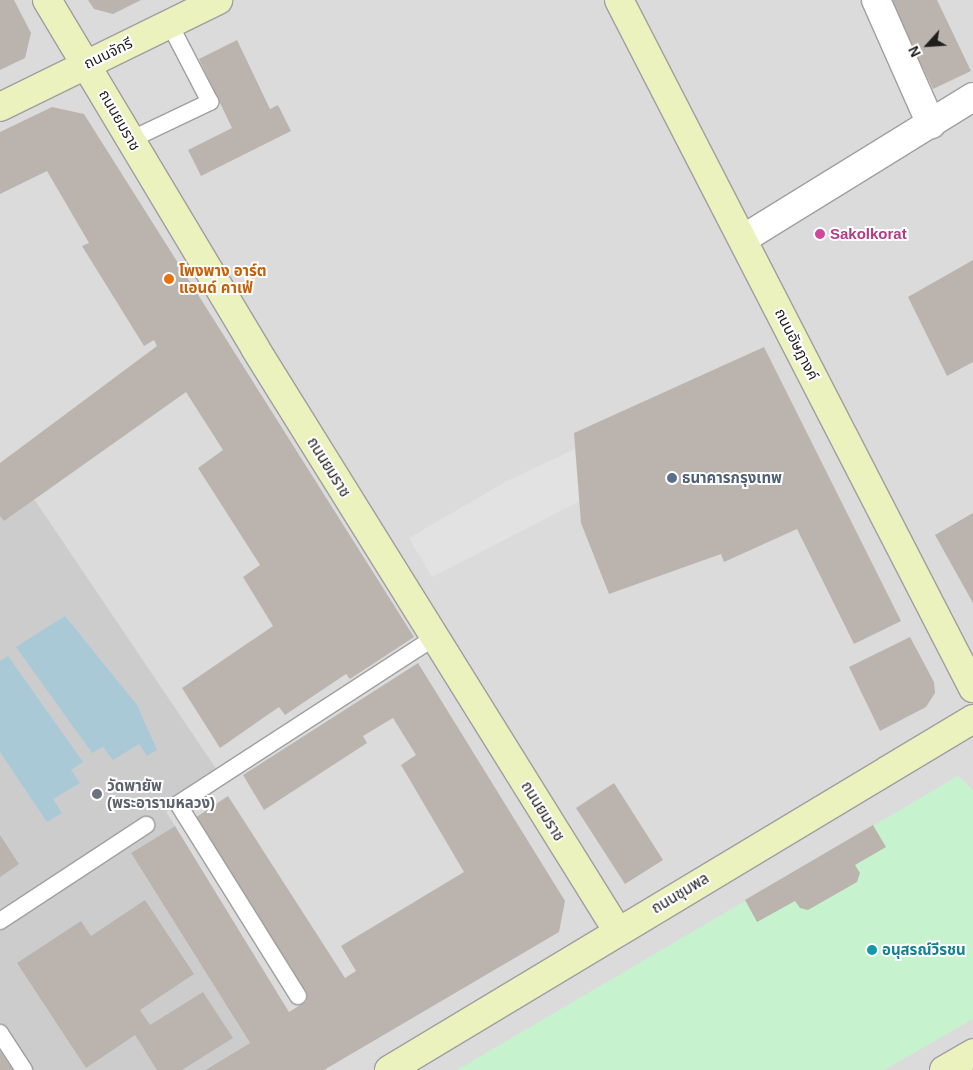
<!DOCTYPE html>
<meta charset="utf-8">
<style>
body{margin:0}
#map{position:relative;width:973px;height:1070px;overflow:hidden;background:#eeece5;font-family:Helvetica,"Noto Sans Thai",sans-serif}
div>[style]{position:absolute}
.residential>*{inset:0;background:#dcdbdb}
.religious>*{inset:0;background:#ccc}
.park>*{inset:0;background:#c6f3ce}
.parking>*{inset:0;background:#e2e2e2}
.water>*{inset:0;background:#aac9d7}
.building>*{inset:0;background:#bbb4ae}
.roads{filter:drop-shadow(1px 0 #9f9f9f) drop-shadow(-1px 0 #9f9f9f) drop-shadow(0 1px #9f9f9f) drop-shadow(0 -1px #9f9f9f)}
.lane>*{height:16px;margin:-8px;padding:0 8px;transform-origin:8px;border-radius:8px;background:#fff}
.street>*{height:28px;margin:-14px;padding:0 14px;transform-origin:14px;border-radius:14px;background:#fff}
.secondary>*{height:28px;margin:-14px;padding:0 14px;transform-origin:14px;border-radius:14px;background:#ebf2be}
.dots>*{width:14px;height:14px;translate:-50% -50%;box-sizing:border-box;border:2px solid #fff;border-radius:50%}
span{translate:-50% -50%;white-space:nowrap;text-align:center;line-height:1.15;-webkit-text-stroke:4px #fff;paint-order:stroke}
.street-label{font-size:15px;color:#1e1e1e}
.hotel-label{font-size:15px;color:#b23c85;font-weight:700}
.left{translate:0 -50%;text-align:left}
.food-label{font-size:15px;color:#c56008;font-weight:700}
.service-label{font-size:15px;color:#4e5e75;font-weight:700}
.worship-label{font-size:15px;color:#5b616d;font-weight:700}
.culture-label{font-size:15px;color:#0d838f;font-weight:700}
.north{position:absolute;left:903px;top:20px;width:50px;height:50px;-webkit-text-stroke:4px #fff;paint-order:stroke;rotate:244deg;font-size:14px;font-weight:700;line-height:20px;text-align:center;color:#1e1e1e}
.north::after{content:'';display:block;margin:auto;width:18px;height:22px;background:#1e1e1e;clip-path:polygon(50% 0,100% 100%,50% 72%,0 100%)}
</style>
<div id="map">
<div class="residential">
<i style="clip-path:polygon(0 0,973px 0,973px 1070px,0 1070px)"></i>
</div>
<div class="religious">
<i style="clip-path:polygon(34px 499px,221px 776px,166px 812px,175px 826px,131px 853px,250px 1043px,204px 1070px,0 1070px,0 516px,4px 521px)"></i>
</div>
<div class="park">
<i style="clip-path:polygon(958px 776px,973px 790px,973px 1019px,884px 1070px,457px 1070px)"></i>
</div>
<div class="parking">
<i style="clip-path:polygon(575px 449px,580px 501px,432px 577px,409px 538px,507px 481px)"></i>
</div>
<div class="water">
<i style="clip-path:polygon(65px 616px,137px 705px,157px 750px,147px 756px,139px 744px,113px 760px,103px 747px,92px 753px,16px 647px)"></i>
<i style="clip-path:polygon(8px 656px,83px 762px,71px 770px,80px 783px,53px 799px,62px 813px,47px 822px,0 752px,0 661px)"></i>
</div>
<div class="building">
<i style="clip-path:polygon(0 0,14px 0,31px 33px,25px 58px,0 70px)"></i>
<i style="clip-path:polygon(88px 0,141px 0,113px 14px,94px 9px)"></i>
<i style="clip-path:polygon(890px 0,937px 0,971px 71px,933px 89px)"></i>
<i style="clip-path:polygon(237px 40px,270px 109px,278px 105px,291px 131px,201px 176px,188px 150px,232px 128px,199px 59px)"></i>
<i style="clip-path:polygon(52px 107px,84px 114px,414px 637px,350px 679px,346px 674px,285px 715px,279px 707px,220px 748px,182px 688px,273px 626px,243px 577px,260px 565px,198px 468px,223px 450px,186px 392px,4px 521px,0 516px,0 463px,157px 346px,154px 340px,144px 346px,82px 246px,89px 243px,47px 171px,0 194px,0 132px)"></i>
<i style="clip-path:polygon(973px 260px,973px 362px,947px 376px,908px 297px)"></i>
<i style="clip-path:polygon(764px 347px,901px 621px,854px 644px,797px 529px,724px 562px,721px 554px,609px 594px,581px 523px,574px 433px)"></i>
<i style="clip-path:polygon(973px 513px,973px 603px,935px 535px)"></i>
<i style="clip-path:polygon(910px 637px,934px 682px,935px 693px,926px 707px,880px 731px,849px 667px)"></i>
<i style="clip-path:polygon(418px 663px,565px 901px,559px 932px,324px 1070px,205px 1070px,250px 1043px,131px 853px,175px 826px,289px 1012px,307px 1001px,192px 820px,228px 796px,345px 978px,356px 971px,341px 946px,464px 872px,401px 765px,416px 755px,393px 718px,363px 736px,367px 743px,264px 810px,243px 775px)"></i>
<i style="clip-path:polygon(614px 783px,663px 860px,625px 884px,576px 808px)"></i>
<i style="clip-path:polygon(873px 825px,886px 847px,855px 865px,860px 873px,857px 882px,808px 910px,800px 908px,795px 901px,757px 922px,745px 900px)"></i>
<i style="clip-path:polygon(0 835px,19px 864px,0 877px)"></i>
<i style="clip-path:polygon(145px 900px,194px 974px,140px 1010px,150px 1025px,203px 992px,233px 1038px,182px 1070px,157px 1070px,135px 1035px,86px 1068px,17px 963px,81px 921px,91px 936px)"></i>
<i style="clip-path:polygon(0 1051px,13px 1070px,0 1070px)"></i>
</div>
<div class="roads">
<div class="lane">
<i style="left:130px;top:140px;width:89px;rotate:-25.4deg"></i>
<i style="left:210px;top:102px;width:89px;rotate:-117.4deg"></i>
<i style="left:0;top:921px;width:175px;rotate:-33.3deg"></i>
<i style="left:298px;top:996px;width:226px;rotate:-122deg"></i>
<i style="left:178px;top:804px;width:306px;rotate:-33deg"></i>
<i style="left:0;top:1033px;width:44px;rotate:57deg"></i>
</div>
<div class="street">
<i style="left:876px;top:0;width:136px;rotate:66.1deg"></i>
<i style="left:743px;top:239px;width:270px;rotate:-31.7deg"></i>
</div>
<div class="secondary">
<i style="left:47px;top:0;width:405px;rotate:59.1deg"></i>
<i style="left:255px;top:348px;width:685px;rotate:58.12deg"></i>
<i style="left:619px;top:0;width:774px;rotate:62.77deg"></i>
<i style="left:0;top:107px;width:243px;rotate:-26.1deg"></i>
<i style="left:389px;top:1070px;width:681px;rotate:-31.01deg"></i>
<i style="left:944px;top:1070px;width:34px;rotate:-30deg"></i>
</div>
</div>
<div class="dots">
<i style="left:820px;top:234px;background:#d1479c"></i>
<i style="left:169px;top:279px;background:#e8710a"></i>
<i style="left:672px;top:478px;background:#5c6f8a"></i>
<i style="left:97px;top:794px;background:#6b7280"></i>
<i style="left:872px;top:950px;background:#0f9aa8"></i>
</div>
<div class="street-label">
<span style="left:108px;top:53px;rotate:-26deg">ถนนจักรี</span>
<span style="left:120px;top:120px;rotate:60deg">ถนนยมราช</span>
<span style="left:797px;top:344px;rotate:63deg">ถนนอัษฎางค์</span>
<span style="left:329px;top:467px;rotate:58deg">ถนนยมราช</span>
<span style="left:543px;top:811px;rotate:58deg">ถนนยมราช</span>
<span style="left:680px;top:893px;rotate:-31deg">ถนนชุมพล</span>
</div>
<div class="hotel-label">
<span class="left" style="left:830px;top:234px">Sakolkorat</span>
</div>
<div class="food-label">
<span class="left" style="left:179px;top:279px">โพงพาง อาร์ต<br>แอนด์ คาเฟ่</span>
</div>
<div class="service-label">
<span class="left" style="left:682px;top:478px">ธนาคารกรุงเทพ</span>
</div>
<div class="worship-label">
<span class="left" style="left:107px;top:794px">วัดพายัพ<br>(พระอารามหลวง)</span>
</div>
<div class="culture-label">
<span class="left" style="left:882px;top:950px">อนุสรณ์วีรชน</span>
</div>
<div class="north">N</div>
</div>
